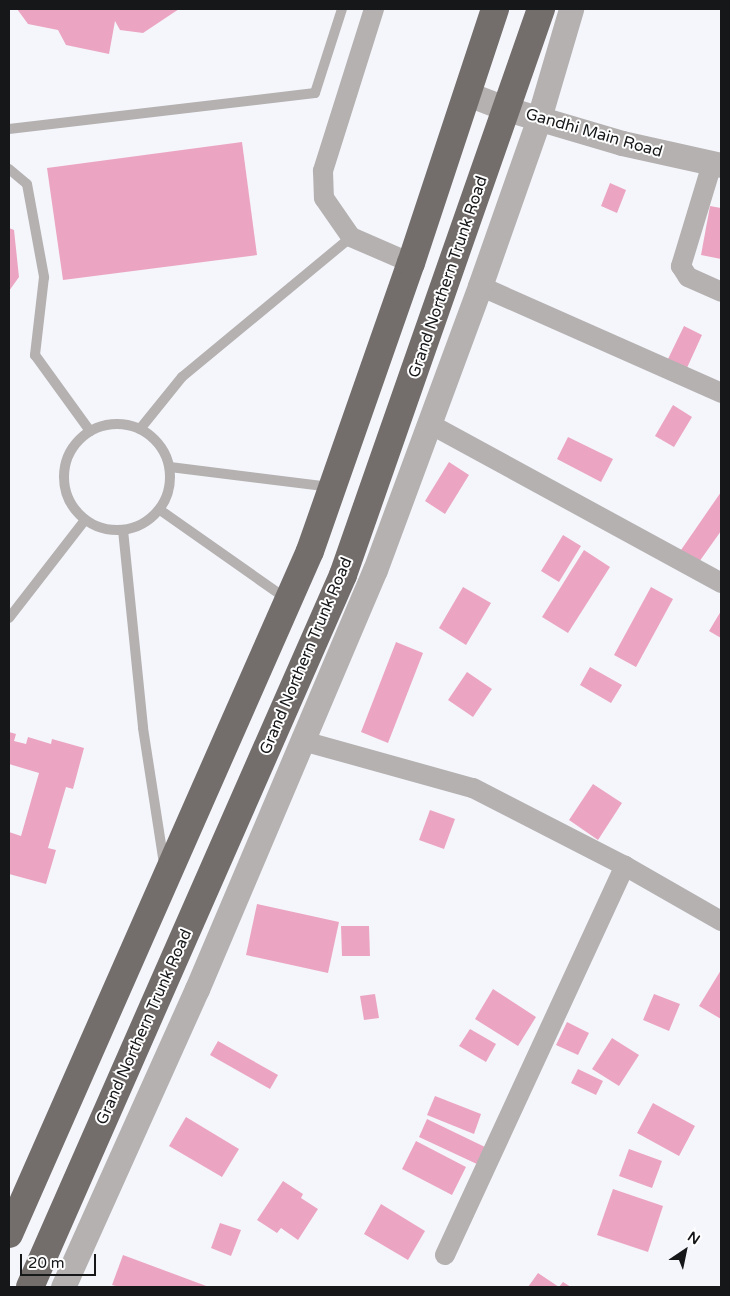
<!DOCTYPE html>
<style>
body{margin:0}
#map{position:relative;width:730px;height:1296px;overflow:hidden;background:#f5f6fc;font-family:"Varela Round",sans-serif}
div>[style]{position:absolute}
.building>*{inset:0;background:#eba5c2}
.service>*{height:10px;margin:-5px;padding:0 5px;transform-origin:5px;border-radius:5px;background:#b4b1b0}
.service>.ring{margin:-5px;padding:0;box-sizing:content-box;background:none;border:10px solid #b4b1b0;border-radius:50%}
.minor>*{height:20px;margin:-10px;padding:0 10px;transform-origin:10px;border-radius:10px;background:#b4b1b0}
.tertiary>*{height:25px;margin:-12.5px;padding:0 12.5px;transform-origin:12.5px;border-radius:12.5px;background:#b4b1b0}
.trunk>*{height:28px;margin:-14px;padding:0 14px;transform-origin:14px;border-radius:14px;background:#736e6c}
span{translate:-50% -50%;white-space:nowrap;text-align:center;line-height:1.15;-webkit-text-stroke:4px #fff;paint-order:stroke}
.street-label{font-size:16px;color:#161719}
.frame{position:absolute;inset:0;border:10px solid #161719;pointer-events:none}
.north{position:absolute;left:660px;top:1226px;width:50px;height:50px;-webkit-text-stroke:4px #fff;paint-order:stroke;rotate:34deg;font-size:14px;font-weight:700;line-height:20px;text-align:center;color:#161719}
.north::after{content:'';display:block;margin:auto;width:18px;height:22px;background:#161719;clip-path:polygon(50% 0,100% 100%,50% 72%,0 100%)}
.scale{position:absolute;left:20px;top:1254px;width:76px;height:22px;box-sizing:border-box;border:2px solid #161719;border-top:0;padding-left:6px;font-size:15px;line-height:18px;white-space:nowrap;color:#161719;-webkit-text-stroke:4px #fff;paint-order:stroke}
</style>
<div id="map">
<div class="building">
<i style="clip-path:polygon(17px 9px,179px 9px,143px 33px,120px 30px,115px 21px,109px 54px,66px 45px,58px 30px,28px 24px)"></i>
<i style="clip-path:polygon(242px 142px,257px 255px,63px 280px,47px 168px)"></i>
<i style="clip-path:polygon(610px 183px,626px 190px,617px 213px,601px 206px)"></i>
<i style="clip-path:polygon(710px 206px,721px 208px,721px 259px,701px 255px)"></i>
<i style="clip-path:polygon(9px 228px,14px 230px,19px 277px,9px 291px)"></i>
<i style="clip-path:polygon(684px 326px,702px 335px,686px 370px,667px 361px)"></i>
<i style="clip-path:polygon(673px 405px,692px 417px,674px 447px,655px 436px)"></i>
<i style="clip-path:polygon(568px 437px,613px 459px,601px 482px,557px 459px)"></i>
<i style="clip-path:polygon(449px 462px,469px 475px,445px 514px,425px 501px)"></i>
<i style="clip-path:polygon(721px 492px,721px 531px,699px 562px,681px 550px)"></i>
<i style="clip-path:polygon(563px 535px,581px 546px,559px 582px,541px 571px)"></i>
<i style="clip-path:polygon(584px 550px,610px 567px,568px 633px,542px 617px)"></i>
<i style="clip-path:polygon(463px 587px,491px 603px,466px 645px,439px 628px)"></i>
<i style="clip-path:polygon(651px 587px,673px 599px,636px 667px,614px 655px)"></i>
<i style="clip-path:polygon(721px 611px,721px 638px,709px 631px)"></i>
<i style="clip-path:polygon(396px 642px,423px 653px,388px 743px,361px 732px)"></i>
<i style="clip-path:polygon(590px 667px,622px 685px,611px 703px,580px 685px)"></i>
<i style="clip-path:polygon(467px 672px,492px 689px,473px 717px,448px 700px)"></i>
<i style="clip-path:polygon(9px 732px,16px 734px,14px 741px,26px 744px,28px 737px,51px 744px,52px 739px,84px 748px,73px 789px,66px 787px,48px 848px,56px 850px,46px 884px,9px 874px,9px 832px,21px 836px,39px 773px,9px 764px)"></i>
<i style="clip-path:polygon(593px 784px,622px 803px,598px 840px,569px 820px)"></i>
<i style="clip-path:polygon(430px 810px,455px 819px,444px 849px,419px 840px)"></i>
<i style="clip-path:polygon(257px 904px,339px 922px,328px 973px,246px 955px)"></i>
<i style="clip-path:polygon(341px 926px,369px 926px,370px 956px,342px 956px)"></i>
<i style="clip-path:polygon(721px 970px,721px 1019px,699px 1006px)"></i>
<i style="clip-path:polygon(493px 989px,536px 1017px,518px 1046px,475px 1019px)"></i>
<i style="clip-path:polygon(375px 994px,379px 1018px,364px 1020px,360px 996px)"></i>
<i style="clip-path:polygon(654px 994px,680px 1004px,669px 1031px,643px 1020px)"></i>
<i style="clip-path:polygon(567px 1022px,589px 1033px,578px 1055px,556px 1045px)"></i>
<i style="clip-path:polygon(470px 1029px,496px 1044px,486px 1062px,459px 1046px)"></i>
<i style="clip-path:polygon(612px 1038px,639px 1055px,619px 1086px,592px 1069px)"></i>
<i style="clip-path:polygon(218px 1041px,278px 1075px,270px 1089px,210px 1055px)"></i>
<i style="clip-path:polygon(578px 1069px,603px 1081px,596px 1095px,571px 1083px)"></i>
<i style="clip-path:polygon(435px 1096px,481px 1114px,474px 1134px,427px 1115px)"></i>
<i style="clip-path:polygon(653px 1103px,695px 1126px,679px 1156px,637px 1133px)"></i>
<i style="clip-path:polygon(186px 1117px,239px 1149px,222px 1177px,169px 1146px)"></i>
<i style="clip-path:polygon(427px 1119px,487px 1148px,479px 1165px,419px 1137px)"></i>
<i style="clip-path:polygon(416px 1141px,466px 1167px,452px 1195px,402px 1169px)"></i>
<i style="clip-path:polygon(629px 1149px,662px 1161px,652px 1188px,619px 1176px)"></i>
<i style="clip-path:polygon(283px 1181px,303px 1194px,301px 1198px,318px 1209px,298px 1240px,281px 1228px,277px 1233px,257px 1220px)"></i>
<i style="clip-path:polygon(613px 1189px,663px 1206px,648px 1252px,597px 1235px)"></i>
<i style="clip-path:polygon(381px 1204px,425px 1231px,408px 1260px,364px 1234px)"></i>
<i style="clip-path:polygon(220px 1223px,241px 1230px,231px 1256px,211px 1248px)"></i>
<i style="clip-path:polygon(123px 1255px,209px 1287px,119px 1287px,112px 1285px)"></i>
<i style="clip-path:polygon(538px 1273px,559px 1287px,563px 1282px,571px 1287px,528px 1287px)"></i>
</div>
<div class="service">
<i style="left:9px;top:129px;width:308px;rotate:-6.7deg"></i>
<i style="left:315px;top:93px;width:88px;rotate:-72.2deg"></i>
<i style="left:9px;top:169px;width:23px;rotate:40deg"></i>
<i style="left:27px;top:184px;width:95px;rotate:79.6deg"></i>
<i style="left:44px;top:277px;width:79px;rotate:96.6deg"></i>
<i style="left:35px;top:355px;width:94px;rotate:54.1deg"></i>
<i class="ring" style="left:64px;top:424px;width:96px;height:96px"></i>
<i style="left:140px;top:429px;width:67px;rotate:-51.1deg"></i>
<i style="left:182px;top:377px;width:219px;rotate:-39.6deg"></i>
<i style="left:170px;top:467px;width:161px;rotate:7.1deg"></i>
<i style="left:160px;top:510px;width:156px;rotate:35.1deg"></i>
<i style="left:123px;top:530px;width:199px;rotate:84.2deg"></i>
<i style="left:143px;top:728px;width:138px;rotate:81.2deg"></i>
<i style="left:9px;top:618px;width:124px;rotate:-52.2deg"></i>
</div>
<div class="minor">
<i style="left:374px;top:9px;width:170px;rotate:107.5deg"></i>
<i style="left:323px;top:171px;width:27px;rotate:88deg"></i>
<i style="left:324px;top:198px;width:47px;rotate:55.3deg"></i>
<i style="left:351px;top:237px;width:65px;rotate:23.4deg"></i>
<i style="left:712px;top:164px;width:107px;rotate:106.9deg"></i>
<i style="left:681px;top:266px;width:13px;rotate:58deg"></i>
<i style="left:688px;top:277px;width:36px;rotate:24deg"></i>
<i style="left:480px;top:286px;width:264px;rotate:23.9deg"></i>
<i style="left:428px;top:423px;width:334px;rotate:28.6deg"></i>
<i style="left:303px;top:741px;width:176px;rotate:15.5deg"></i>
<i style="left:473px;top:788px;width:171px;rotate:27.2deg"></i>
<i style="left:625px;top:866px;width:111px;rotate:29.8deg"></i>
<i style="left:445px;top:1255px;width:429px;rotate:-65.2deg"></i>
</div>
<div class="tertiary">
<i style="left:468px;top:94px;width:42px;rotate:21deg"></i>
<i style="left:507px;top:109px;width:120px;rotate:16.5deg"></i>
<i style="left:622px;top:143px;width:101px;rotate:12.5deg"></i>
<i style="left:63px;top:1287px;width:327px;rotate:-65.8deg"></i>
<i style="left:197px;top:989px;width:455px;rotate:-67deg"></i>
<i style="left:375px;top:570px;width:303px;rotate:-69.7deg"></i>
<i style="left:480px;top:286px;width:178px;rotate:-70.6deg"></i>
<i style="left:539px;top:118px;width:114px;rotate:-73.6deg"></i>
</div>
<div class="trunk">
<i style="left:9px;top:1234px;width:746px;rotate:-66.22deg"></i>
<i style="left:310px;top:551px;width:305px;rotate:-70.7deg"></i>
<i style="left:411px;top:263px;width:268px;rotate:-71.7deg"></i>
<i style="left:30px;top:1287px;width:778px;rotate:-66.27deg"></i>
<i style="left:343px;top:575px;width:600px;rotate:-70.72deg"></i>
</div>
<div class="street-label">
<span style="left:594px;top:133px;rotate:16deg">Gandhi Main Road</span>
<span style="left:448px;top:277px;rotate:-71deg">Grand Northern Trunk Road</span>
<span style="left:306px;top:656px;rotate:-67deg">Grand Northern Trunk Road</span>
<span style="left:144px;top:1027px;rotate:-66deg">Grand Northern Trunk Road</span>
</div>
<div class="frame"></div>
<div class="north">N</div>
<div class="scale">20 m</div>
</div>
